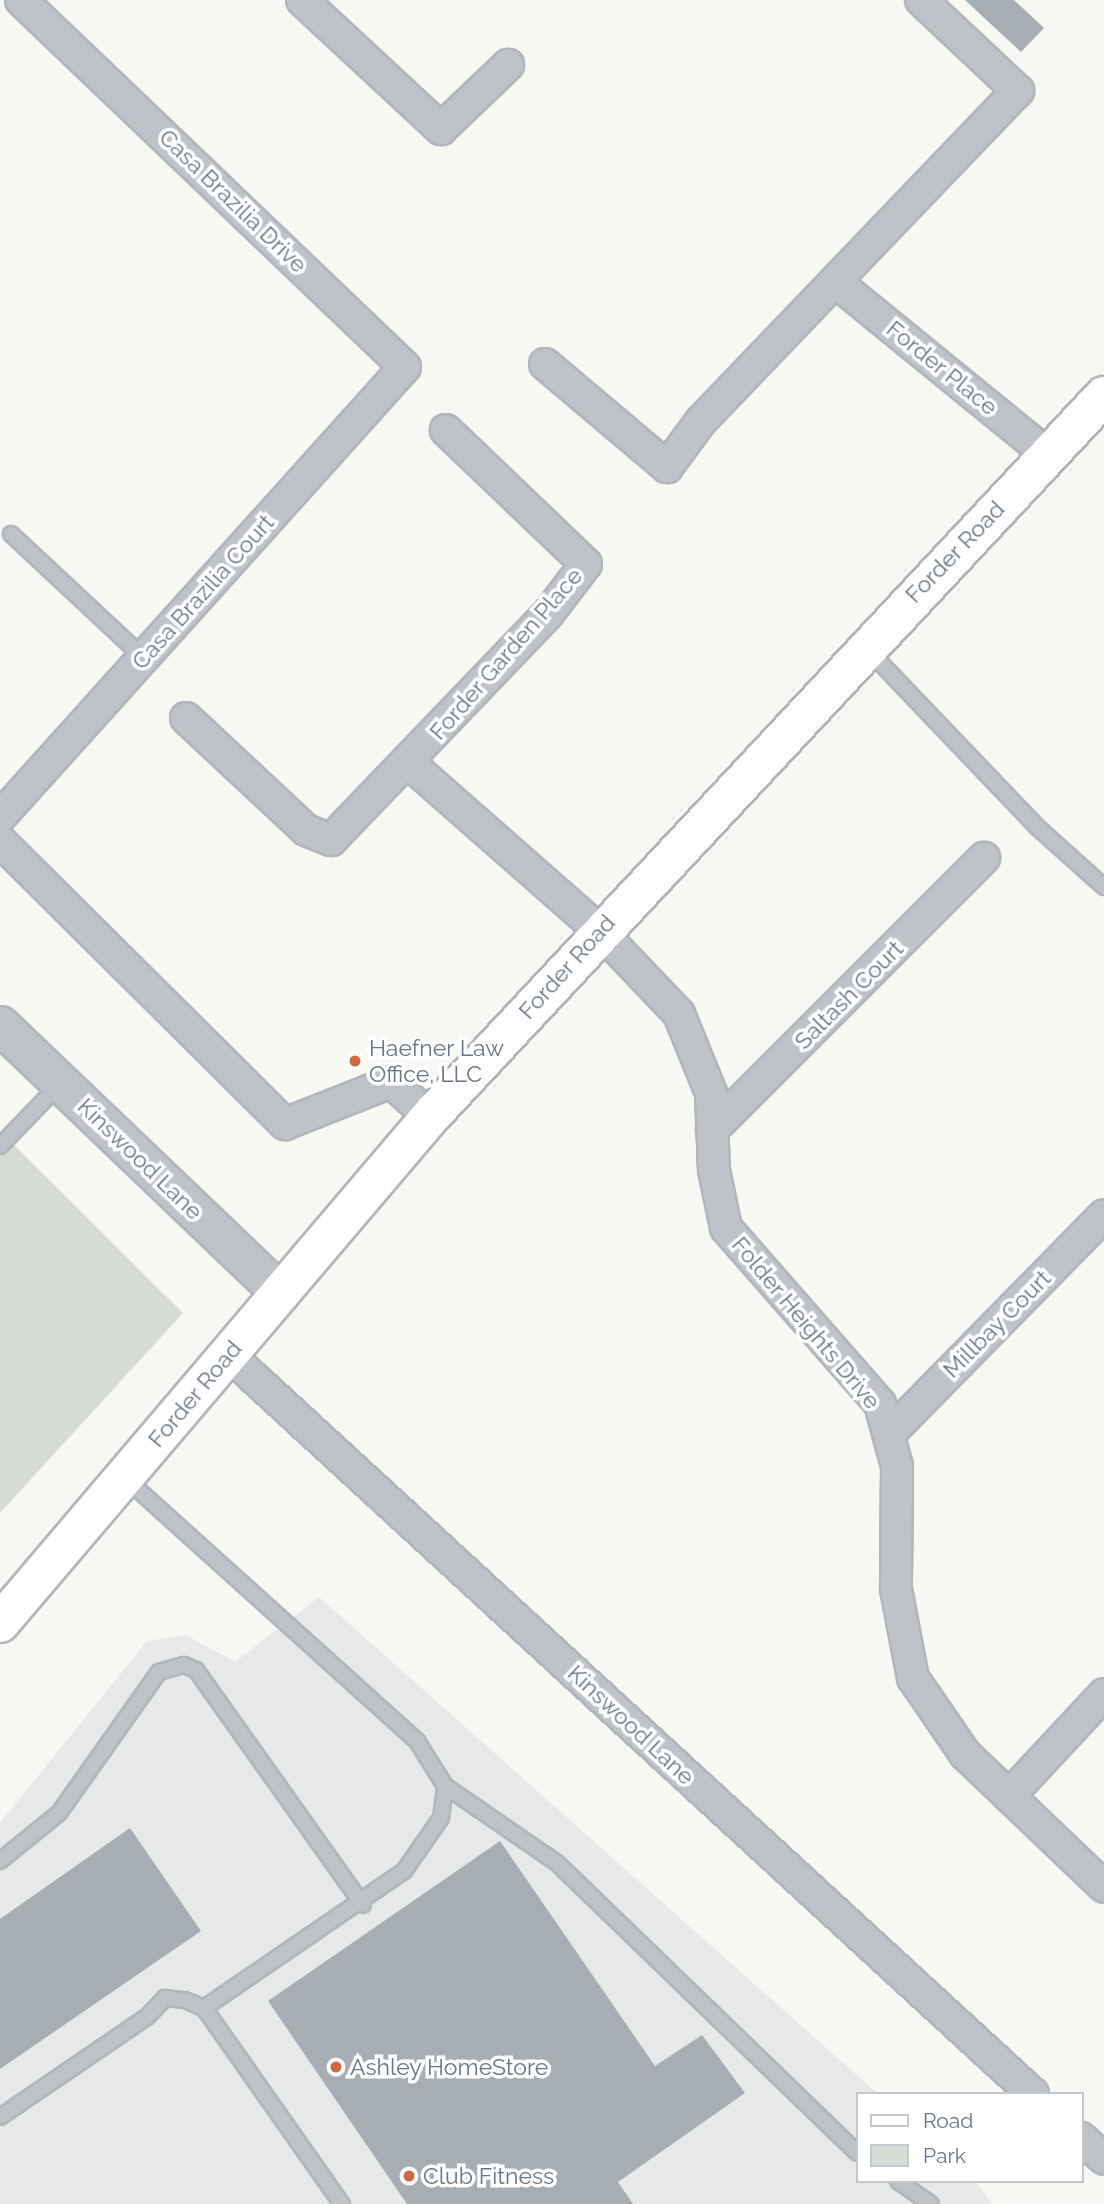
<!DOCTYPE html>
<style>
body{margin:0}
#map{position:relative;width:1104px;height:2204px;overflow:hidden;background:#f7f7f4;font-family:Raleway,sans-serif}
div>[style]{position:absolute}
.built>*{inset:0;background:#e7e9e8}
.green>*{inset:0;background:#d6dbd4}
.building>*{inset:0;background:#a6adb3}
.roads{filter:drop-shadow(2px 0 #b1b6ba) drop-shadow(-2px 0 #b1b6ba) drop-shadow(0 2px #b1b6ba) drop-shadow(0 -2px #b1b6ba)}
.service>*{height:14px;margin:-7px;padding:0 7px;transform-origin:7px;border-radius:7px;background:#bfc2c6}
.minor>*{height:30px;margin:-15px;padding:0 15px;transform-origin:15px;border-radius:15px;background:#bfc2c6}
.tertiary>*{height:37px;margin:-18.5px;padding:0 18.5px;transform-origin:18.5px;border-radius:18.5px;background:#bfc2c6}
.secondary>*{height:38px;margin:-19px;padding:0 19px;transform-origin:19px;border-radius:19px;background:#fff}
.dots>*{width:19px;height:19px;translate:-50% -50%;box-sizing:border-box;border:4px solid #fff;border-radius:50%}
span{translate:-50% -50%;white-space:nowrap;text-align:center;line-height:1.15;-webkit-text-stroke:7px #fff;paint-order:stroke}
.street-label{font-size:23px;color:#697582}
.poi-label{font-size:23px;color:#697582}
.left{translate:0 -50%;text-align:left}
.legend{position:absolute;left:856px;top:2092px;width:228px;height:91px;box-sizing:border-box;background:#fff;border:2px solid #c3c8cd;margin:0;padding:9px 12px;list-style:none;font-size:21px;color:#697582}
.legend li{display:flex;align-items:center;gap:14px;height:35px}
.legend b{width:35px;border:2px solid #c3c8cd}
</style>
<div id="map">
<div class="built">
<i style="clip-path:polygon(319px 1597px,878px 2094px,857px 2094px,857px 2181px,976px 2181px,992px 2204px,0 2204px,0 1823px,147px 1641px,186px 1635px,235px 1662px)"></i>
</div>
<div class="green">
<i style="clip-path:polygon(0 1131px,183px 1313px,0 1513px)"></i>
</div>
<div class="building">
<i style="clip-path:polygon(965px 0,1014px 0,1044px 28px,1021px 52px)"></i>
<i style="clip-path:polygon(130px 1828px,201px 1931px,0 2069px,0 1919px)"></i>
<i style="clip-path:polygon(500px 1841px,655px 2066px,702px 2035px,745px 2093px,618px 2182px,633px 2204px,407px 2204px,268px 2001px)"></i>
</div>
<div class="roads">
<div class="service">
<i style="left:11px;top:534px;width:182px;rotate:43deg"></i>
<i style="left:868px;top:650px;width:245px;rotate:46.3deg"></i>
<i style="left:1037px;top:827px;width:90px;rotate:41.8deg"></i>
<i style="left:0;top:1146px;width:86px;rotate:-45.9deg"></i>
<i style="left:126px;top:1479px;width:392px;rotate:42deg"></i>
<i style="left:417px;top:1741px;width:53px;rotate:58.1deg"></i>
<i style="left:445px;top:1786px;width:32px;rotate:97deg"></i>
<i style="left:441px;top:1818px;width:65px;rotate:124.9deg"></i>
<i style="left:404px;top:1871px;width:242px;rotate:145.6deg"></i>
<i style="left:445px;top:1786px;width:136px;rotate:34.5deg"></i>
<i style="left:557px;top:1863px;width:417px;rotate:44deg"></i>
<i style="left:0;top:1861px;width:76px;rotate:-39.1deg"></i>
<i style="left:59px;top:1813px;width:173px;rotate:-54.7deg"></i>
<i style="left:159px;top:1672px;width:26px;rotate:-16deg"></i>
<i style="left:184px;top:1665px;width:13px;rotate:23deg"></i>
<i style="left:196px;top:1670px;width:288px;rotate:54.6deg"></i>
<i style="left:0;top:2117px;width:179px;rotate:-34.3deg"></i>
<i style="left:148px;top:2016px;width:25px;rotate:-47deg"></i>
<i style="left:165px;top:1998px;width:20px;rotate:6deg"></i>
<i style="left:185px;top:2000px;width:21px;rotate:23deg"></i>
<i style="left:204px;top:2008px;width:240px;rotate:54.9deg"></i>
<i style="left:898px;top:2181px;width:40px;rotate:34.9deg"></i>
</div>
<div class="minor">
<i style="left:302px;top:0;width:190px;rotate:42.9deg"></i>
<i style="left:441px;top:129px;width:93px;rotate:-43.7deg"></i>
<i style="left:836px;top:282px;width:272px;rotate:39.2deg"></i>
<i style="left:545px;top:364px;width:160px;rotate:40.2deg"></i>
<i style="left:667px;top:467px;width:57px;rotate:-53.5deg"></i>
<i style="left:701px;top:421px;width:458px;rotate:-46.2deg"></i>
<i style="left:1018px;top:91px;width:133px;rotate:-136.8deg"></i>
<i style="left:186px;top:718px;width:164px;rotate:43deg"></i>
<i style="left:306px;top:830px;width:27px;rotate:22deg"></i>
<i style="left:331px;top:840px;width:312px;rotate:-46.2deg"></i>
<i style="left:547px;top:615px;width:64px;rotate:-52.6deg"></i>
<i style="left:586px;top:564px;width:194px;rotate:-136.3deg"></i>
<i style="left:410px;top:764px;width:253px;rotate:41.3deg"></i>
<i style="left:600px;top:931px;width:115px;rotate:46.4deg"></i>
<i style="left:679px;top:1014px;width:85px;rotate:67.9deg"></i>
<i style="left:711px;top:1093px;width:77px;rotate:87.8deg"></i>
<i style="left:714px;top:1170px;width:59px;rotate:78.3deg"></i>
<i style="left:726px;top:1228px;width:234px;rotate:48.8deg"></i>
<i style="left:880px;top:1404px;width:64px;rotate:74.7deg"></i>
<i style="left:897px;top:1466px;width:123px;rotate:90.5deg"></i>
<i style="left:896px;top:1589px;width:91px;rotate:79.2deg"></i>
<i style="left:913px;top:1678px;width:92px;rotate:55.6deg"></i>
<i style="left:965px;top:1754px;width:192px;rotate:43.7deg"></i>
<i style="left:0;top:817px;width:605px;rotate:-48.01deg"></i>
<i style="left:405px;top:367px;width:531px;rotate:-136.3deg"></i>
<i style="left:0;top:841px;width:402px;rotate:44.8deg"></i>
<i style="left:285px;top:1124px;width:114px;rotate:-21.6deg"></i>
<i style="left:391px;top:1082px;width:52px;rotate:41.9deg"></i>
<i style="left:712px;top:1130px;width:385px;rotate:-45deg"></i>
<i style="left:229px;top:1355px;width:1092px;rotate:42.59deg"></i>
<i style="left:890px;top:1433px;width:305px;rotate:-45.5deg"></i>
<i style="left:1009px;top:1796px;width:139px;rotate:-47deg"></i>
<i style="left:1081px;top:2138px;width:31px;rotate:42deg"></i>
</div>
<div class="tertiary">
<i style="left:0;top:1025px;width:388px;rotate:43.7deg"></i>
</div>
<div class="secondary">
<i style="left:0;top:1623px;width:664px;rotate:-49.64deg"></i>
<i style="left:430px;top:1117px;width:987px;rotate:-46.93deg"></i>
</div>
</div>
<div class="dots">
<i style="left:355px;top:1061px;background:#d16a3b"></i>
<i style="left:336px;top:2067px;background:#d16a3b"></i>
<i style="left:409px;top:2176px;background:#d16a3b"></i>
</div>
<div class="street-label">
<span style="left:233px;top:201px;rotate:44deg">Casa Brazilia Drive</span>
<span style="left:942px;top:368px;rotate:39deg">Forder Place</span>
<span style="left:955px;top:552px;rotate:-46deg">Forder Road</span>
<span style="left:203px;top:592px;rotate:-48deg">Casa Brazilia Court</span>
<span style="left:506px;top:654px;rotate:-49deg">Forder Garden Place</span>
<span style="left:567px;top:967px;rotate:-48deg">Forder Road</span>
<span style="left:849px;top:995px;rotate:-45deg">Saltash Court</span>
<span style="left:140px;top:1159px;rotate:44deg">Kinswood Lane</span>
<span style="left:806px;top:1323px;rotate:50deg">Folder Heights Drive</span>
<span style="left:997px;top:1324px;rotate:-45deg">Millbay Court</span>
<span style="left:195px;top:1394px;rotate:-50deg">Forder Road</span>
<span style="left:631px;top:1725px;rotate:43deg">Kinswood Lane</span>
</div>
<div class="poi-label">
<span class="left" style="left:369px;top:1061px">Haefner Law<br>Office, LLC</span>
<span class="left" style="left:350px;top:2067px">Ashley HomeStore</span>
<span class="left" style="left:423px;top:2176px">Club Fitness</span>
</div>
<ul class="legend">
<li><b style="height:9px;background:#fff"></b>Road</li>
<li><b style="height:19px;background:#d6dbd4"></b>Park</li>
</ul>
</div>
